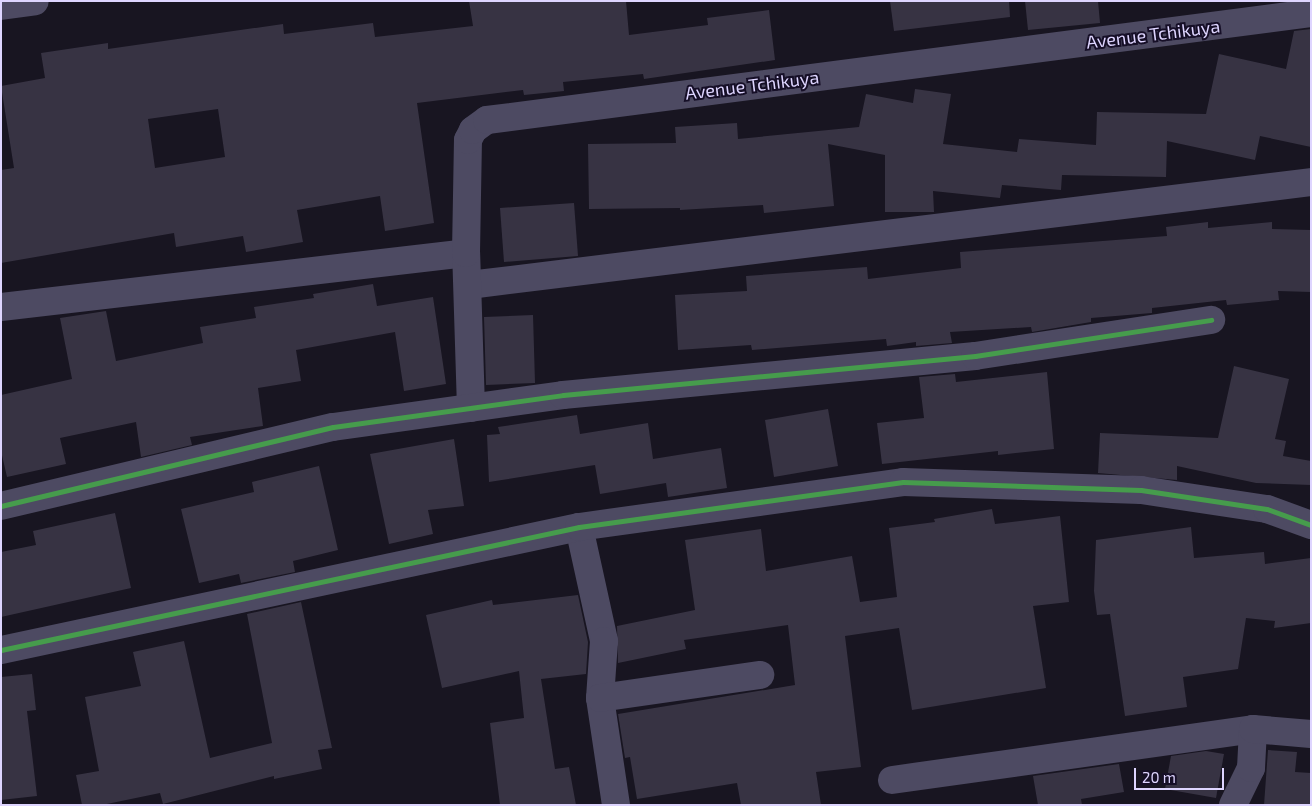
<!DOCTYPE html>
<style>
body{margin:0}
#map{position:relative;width:1312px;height:806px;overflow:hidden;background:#181521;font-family:"Exo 2",sans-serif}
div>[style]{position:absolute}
.building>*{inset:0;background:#373343}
.minor>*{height:28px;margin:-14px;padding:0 14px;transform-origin:14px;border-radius:14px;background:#4d4a62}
.cycleway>*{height:5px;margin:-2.5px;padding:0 2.5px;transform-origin:2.5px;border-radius:2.5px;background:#469c4c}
span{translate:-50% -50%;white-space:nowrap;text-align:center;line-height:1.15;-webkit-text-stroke:4px #160f27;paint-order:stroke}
.street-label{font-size:18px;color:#ded5ff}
.frame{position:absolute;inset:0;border:2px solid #ded5ff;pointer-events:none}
.scale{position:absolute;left:1134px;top:768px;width:90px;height:22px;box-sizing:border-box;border:2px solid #ded5ff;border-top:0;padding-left:6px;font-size:15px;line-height:18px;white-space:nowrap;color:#ded5ff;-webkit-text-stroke:4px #160f27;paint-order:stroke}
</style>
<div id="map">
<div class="building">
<i style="clip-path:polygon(evenodd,469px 1px,626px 1px,629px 35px,708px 25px,707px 18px,769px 10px,775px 60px,644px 79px,643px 74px,563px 82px,564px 91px,524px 95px,523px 90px,417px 103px,434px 223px,385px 231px,380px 196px,297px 210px,303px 242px,246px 252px,243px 236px,176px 247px,174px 233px,1px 263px,1px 170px,14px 168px,1px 86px,45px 78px,41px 53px,108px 43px,108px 49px,283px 24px,284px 34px,373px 23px,375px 37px,473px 26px,469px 1px,218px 109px,225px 157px,155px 168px,148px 119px,218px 109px)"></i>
<i style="clip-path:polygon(890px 1px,1009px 1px,1010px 17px,894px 31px)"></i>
<i style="clip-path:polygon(1025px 1px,1098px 1px,1100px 23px,1028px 30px)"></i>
<i style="clip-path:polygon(1311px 29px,1311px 147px,1260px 136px,1255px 160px,1167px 141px,1166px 177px,1062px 175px,1061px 190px,1002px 185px,1000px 198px,933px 191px,934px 212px,885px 212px,885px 155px,828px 144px,834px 206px,764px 213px,763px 205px,680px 210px,680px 208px,589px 209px,588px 144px,676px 143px,675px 127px,737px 123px,738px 139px,859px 127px,866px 94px,913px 103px,915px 89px,951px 94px,943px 144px,1017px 152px,1019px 139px,1096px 145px,1097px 112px,1206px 114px,1219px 54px,1286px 69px,1294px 31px)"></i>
<i style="clip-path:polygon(574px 203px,578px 256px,504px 262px,500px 208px)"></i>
<i style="clip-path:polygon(1208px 222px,1208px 228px,1272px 222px,1272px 229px,1311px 230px,1311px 292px,1278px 291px,1279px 300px,1227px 305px,1226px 300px,1152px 308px,1152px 313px,1091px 318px,1091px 322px,1032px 332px,1031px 327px,950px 332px,952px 343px,916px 346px,916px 342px,887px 346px,886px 339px,752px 350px,751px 345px,678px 350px,675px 295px,747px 291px,746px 276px,867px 267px,868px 279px,961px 268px,960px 252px,1167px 236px,1166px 227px)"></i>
<i style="clip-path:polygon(373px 284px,377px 306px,433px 297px,446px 384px,404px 391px,395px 332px,296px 350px,301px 381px,258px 388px,263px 426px,190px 437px,192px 445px,141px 457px,136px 422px,60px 438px,66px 464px,7px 477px,1px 451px,1px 395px,72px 379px,60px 318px,106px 311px,116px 361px,203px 343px,200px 327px,256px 318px,254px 307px,314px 298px,313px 294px)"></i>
<i style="clip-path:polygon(533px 315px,535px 383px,486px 385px,484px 317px)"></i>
<i style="clip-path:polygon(1234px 366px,1289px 379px,1275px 439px,1286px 441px,1283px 456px,1311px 461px,1311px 485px,1256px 483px,1177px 466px,1177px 480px,1098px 473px,1100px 433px,1218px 438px)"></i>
<i style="clip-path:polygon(1047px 372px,1054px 449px,998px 455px,998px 451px,882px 464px,877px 423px,924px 418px,919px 377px,955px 374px,956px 382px)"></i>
<i style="clip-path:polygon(828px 409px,838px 466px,774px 477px,765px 420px)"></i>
<i style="clip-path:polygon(577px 415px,580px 434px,648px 423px,653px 459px,721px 448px,727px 488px,668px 497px,666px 483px,600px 494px,595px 465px,489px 482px,487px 435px,500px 434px,498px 427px)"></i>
<i style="clip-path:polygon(454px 439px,464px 506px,428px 510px,433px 534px,389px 544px,370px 454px)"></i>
<i style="clip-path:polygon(319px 466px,338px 550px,293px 561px,295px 572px,241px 583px,239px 574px,199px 583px,181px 509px,254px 492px,252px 482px)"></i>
<i style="clip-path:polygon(992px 509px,995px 524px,1060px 516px,1069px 602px,1033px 606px,1046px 688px,912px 710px,899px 628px,845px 636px,861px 767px,816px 772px,821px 805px,741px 805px,737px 783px,637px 799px,630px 757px,625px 758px,618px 714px,795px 685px,788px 625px,684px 640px,686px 649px,618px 663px,617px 626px,695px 610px,685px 540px,761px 529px,766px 571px,852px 556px,860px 602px,897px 597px,889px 528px,935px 522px,934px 519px)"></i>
<i style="clip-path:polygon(115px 513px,131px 588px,1px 617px,1px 552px,36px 545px,33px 531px)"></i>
<i style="clip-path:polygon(1191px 527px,1194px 558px,1264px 552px,1265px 564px,1311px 558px,1311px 623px,1274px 628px,1275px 621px,1246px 618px,1238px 669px,1183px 677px,1187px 707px,1125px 716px,1110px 614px,1097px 615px,1094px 591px,1096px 540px)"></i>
<i style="clip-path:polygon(578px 595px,588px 642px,586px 674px,541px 679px,555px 769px,569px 767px,576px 805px,500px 805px,490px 723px,524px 718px,519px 671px,442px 688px,426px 615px,492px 600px,493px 605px)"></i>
<i style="clip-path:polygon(301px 602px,332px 748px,318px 750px,322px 769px,274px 779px,274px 776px,163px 804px,160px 793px,102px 805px,82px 805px,76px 775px,99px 771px,85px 697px,141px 686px,133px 652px,184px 641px,210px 758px,272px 743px,247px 614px)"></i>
<i style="clip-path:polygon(32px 674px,36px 710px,27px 711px,37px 796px,1px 800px,1px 677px)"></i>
<i style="clip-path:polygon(1268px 750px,1297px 752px,1295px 772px,1311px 773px,1311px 805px,1264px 805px)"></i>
<i style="clip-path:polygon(1206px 751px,1224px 754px,1216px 798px,1165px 789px,1171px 756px)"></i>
<i style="clip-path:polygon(1119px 764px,1124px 792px,1081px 799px,1082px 805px,1038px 805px,1033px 776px)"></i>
</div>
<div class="minor">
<i style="left:1px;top:6px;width:34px;rotate:-8deg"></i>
<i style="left:469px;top:285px;width:848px;rotate:-6.97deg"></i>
<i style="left:1px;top:307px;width:468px;rotate:-6.6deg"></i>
<i style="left:471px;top:408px;width:155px;rotate:-91.8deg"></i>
<i style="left:466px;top:253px;width:113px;rotate:-89deg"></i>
<i style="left:468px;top:140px;width:11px;rotate:-63deg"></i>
<i style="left:473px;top:130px;width:17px;rotate:-36deg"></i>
<i style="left:487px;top:120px;width:831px;rotate:-7.4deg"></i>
<i style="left:1px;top:506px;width:341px;rotate:-13.4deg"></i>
<i style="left:333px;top:427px;width:232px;rotate:-7.9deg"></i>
<i style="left:563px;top:395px;width:414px;rotate:-5.4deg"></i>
<i style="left:975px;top:356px;width:239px;rotate:-8.7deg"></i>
<i style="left:579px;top:527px;width:117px;rotate:77.6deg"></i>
<i style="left:604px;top:641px;width:57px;rotate:94deg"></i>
<i style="left:600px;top:698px;width:108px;rotate:81.5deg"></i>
<i style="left:1px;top:650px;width:591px;rotate:-12.01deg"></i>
<i style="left:579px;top:527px;width:327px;rotate:-7.9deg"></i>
<i style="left:903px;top:482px;width:238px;rotate:1.9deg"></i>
<i style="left:1141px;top:490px;width:127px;rotate:8.6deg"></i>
<i style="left:1267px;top:509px;width:47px;rotate:20deg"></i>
<i style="left:600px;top:698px;width:162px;rotate:-8.2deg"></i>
<i style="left:892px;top:780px;width:365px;rotate:-8deg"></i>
<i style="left:1233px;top:805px;width:41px;rotate:-64.1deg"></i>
<i style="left:1251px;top:768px;width:39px;rotate:-87deg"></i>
<i style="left:1253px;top:729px;width:58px;rotate:4.9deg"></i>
</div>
<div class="cycleway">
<i style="left:1px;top:506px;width:341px;rotate:-13.4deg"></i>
<i style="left:333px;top:427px;width:232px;rotate:-7.9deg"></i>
<i style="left:563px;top:395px;width:414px;rotate:-5.4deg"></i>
<i style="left:975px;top:356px;width:239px;rotate:-8.7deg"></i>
<i style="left:1px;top:650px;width:591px;rotate:-12.01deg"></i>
<i style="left:579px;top:527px;width:327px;rotate:-7.9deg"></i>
<i style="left:903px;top:482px;width:238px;rotate:1.9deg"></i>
<i style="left:1141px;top:490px;width:127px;rotate:8.6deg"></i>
<i style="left:1267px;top:509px;width:47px;rotate:20deg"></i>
</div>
<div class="street-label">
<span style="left:1153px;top:34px;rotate:-7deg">Avenue Tchikuya</span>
<span style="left:752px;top:85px;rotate:-7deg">Avenue Tchikuya</span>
</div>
<div class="frame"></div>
<div class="scale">20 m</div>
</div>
